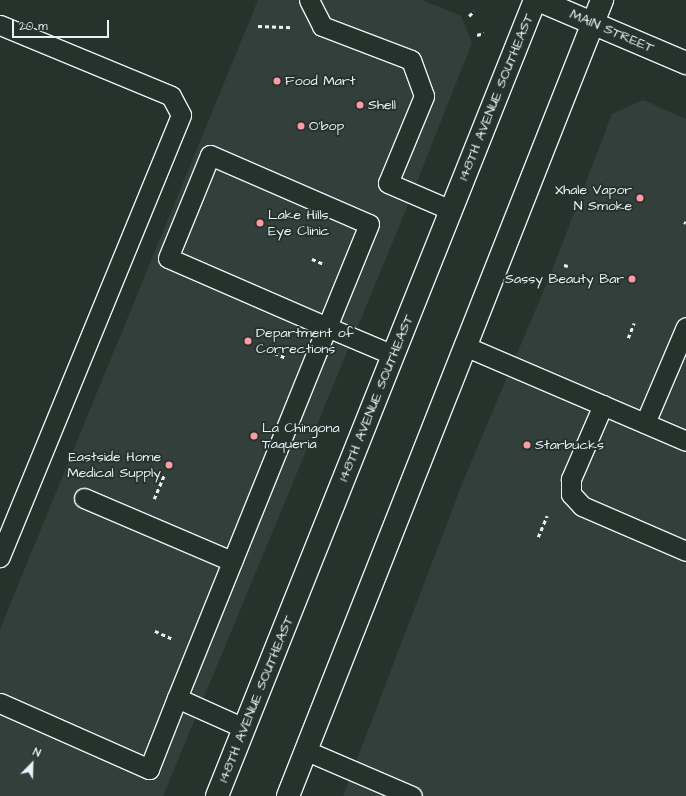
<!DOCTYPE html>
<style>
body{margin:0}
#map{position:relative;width:686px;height:796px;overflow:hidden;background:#26332d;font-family:"Architects Daughter",sans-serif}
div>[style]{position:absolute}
.built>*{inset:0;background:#333f3a}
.path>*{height:2.5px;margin-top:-1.25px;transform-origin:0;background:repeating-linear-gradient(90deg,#e8f1f8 0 4px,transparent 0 7px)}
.roads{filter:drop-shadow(1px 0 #e8f1f8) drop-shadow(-1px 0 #e8f1f8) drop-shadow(0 1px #e8f1f8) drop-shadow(0 -1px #e8f1f8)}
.service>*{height:19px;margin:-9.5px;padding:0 9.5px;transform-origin:9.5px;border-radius:9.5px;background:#26332d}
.tertiary>*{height:22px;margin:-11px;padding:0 11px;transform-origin:11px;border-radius:11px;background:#26332d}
.primary>*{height:22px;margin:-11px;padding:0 11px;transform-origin:11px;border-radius:11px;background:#26332d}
.dots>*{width:11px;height:11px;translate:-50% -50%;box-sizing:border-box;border:2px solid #26332d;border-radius:50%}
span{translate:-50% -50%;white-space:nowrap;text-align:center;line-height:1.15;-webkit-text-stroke:4px #26332d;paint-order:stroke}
.street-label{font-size:14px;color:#e8f1f8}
.poi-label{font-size:14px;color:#e8f1f8}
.left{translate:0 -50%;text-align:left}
.right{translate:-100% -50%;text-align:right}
.north{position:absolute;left:12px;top:744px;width:40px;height:40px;-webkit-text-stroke:3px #26332d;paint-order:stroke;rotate:23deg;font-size:11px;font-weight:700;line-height:16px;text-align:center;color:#e8f1f8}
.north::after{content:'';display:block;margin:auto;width:14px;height:18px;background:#e8f1f8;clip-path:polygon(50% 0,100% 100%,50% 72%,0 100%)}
.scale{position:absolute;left:12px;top:20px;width:97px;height:18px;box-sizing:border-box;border:2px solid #e8f1f8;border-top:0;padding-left:5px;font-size:12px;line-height:14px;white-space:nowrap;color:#e8f1f8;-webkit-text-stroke:3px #26332d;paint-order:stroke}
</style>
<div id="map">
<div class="built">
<i style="clip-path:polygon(258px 0,422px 0,461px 16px,472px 43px,399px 227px,163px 796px,0 796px,0 629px)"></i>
<i style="clip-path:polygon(643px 100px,686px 119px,686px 796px,343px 796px,462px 484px,549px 278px,612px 114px)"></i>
</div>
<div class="path">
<i style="left:469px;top:16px;width:7px;rotate:-45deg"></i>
<i style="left:258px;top:26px;width:34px;rotate:2deg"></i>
<i style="left:477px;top:35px;width:7px;rotate:-16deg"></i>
<i style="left:684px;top:222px;width:2px;rotate:27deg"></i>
<i style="left:312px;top:259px;width:13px;rotate:23deg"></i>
<i style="left:564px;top:265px;width:4px;rotate:14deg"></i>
<i style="left:628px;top:338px;width:16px;rotate:-68deg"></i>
<i style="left:268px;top:350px;width:20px;rotate:24deg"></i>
<i style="left:154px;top:499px;width:26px;rotate:-67deg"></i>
<i style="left:538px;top:537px;width:23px;rotate:-67deg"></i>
<i style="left:155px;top:631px;width:20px;rotate:24deg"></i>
</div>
<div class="roads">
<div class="service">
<i style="left:309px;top:0;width:29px;rotate:63deg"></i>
<i style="left:322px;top:26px;width:95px;rotate:20.9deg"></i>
<i style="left:411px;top:60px;width:38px;rotate:70deg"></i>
<i style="left:424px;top:96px;width:94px;rotate:112.5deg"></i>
<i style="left:388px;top:183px;width:69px;rotate:23.2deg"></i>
<i style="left:0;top:25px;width:185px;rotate:22.5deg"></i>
<i style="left:171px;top:96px;width:21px;rotate:62deg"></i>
<i style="left:181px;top:115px;width:478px;rotate:112.3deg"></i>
<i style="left:210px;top:155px;width:173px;rotate:23.5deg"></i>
<i style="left:369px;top:224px;width:111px;rotate:112.2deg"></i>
<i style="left:327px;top:327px;width:173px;rotate:-156.5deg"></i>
<i style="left:168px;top:258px;width:111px;rotate:-67.8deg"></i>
<i style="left:467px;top:347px;width:238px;rotate:23.2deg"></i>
<i style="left:603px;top:405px;width:81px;rotate:113.4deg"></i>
<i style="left:571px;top:479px;width:15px;rotate:90deg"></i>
<i style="left:571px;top:494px;width:16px;rotate:47deg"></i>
<i style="left:582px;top:506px;width:113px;rotate:23.4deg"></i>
<i style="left:645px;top:423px;width:104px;rotate:-66.9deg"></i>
<i style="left:84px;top:498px;width:161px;rotate:23.1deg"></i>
<i style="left:177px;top:698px;width:400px;rotate:-68deg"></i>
<i style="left:327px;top:327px;width:72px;rotate:23deg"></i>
<i style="left:0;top:703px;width:163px;rotate:23.9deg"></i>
<i style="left:149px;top:769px;width:76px;rotate:-68.5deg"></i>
<i style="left:177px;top:698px;width:73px;rotate:24.1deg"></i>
<i style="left:307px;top:751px;width:114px;rotate:23.2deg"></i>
</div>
<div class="tertiary">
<i style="left:538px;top:0;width:161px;rotate:23.1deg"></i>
</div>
<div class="primary">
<i style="left:217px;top:796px;width:857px;rotate:-68.22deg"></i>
<i style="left:288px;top:796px;width:856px;rotate:-68.47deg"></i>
</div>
</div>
<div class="dots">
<i style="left:277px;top:81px;background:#ff9aa2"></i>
<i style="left:360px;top:105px;background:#ff9aa2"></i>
<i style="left:301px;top:126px;background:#ff9aa2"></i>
<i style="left:640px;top:198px;background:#ff9aa2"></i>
<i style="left:260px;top:223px;background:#ff9aa2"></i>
<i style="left:632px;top:279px;background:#ff9aa2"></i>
<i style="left:248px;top:341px;background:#ff9aa2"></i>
<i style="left:254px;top:436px;background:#ff9aa2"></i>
<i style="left:527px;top:445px;background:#ff9aa2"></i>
<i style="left:169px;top:465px;background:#ff9aa2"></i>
</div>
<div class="street-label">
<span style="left:612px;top:31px;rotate:23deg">MAIN STREET</span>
<span style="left:496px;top:97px;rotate:-68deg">148TH AVENUE SOUTHEAST</span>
<span style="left:376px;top:398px;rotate:-68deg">148TH AVENUE SOUTHEAST</span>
<span style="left:256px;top:699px;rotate:-68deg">148TH AVENUE SOUTHEAST</span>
</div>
<div class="poi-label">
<span class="left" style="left:285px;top:81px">Food Mart</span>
<span class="left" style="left:368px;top:105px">Shell</span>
<span class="left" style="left:309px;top:126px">O'bop</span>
<span class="right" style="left:632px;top:198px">Xhale Vapor<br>N Smoke</span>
<span class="left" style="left:268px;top:223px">Lake Hills<br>Eye Clinic</span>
<span class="right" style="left:624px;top:279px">Sassy Beauty Bar</span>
<span class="left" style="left:256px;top:341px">Department of<br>Corrections</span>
<span class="left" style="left:262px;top:436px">La Chingona<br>Taqueria</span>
<span class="left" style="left:535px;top:445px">Starbucks</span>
<span class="right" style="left:161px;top:465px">Eastside Home<br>Medical Supply</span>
</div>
<div class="north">N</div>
<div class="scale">20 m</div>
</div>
